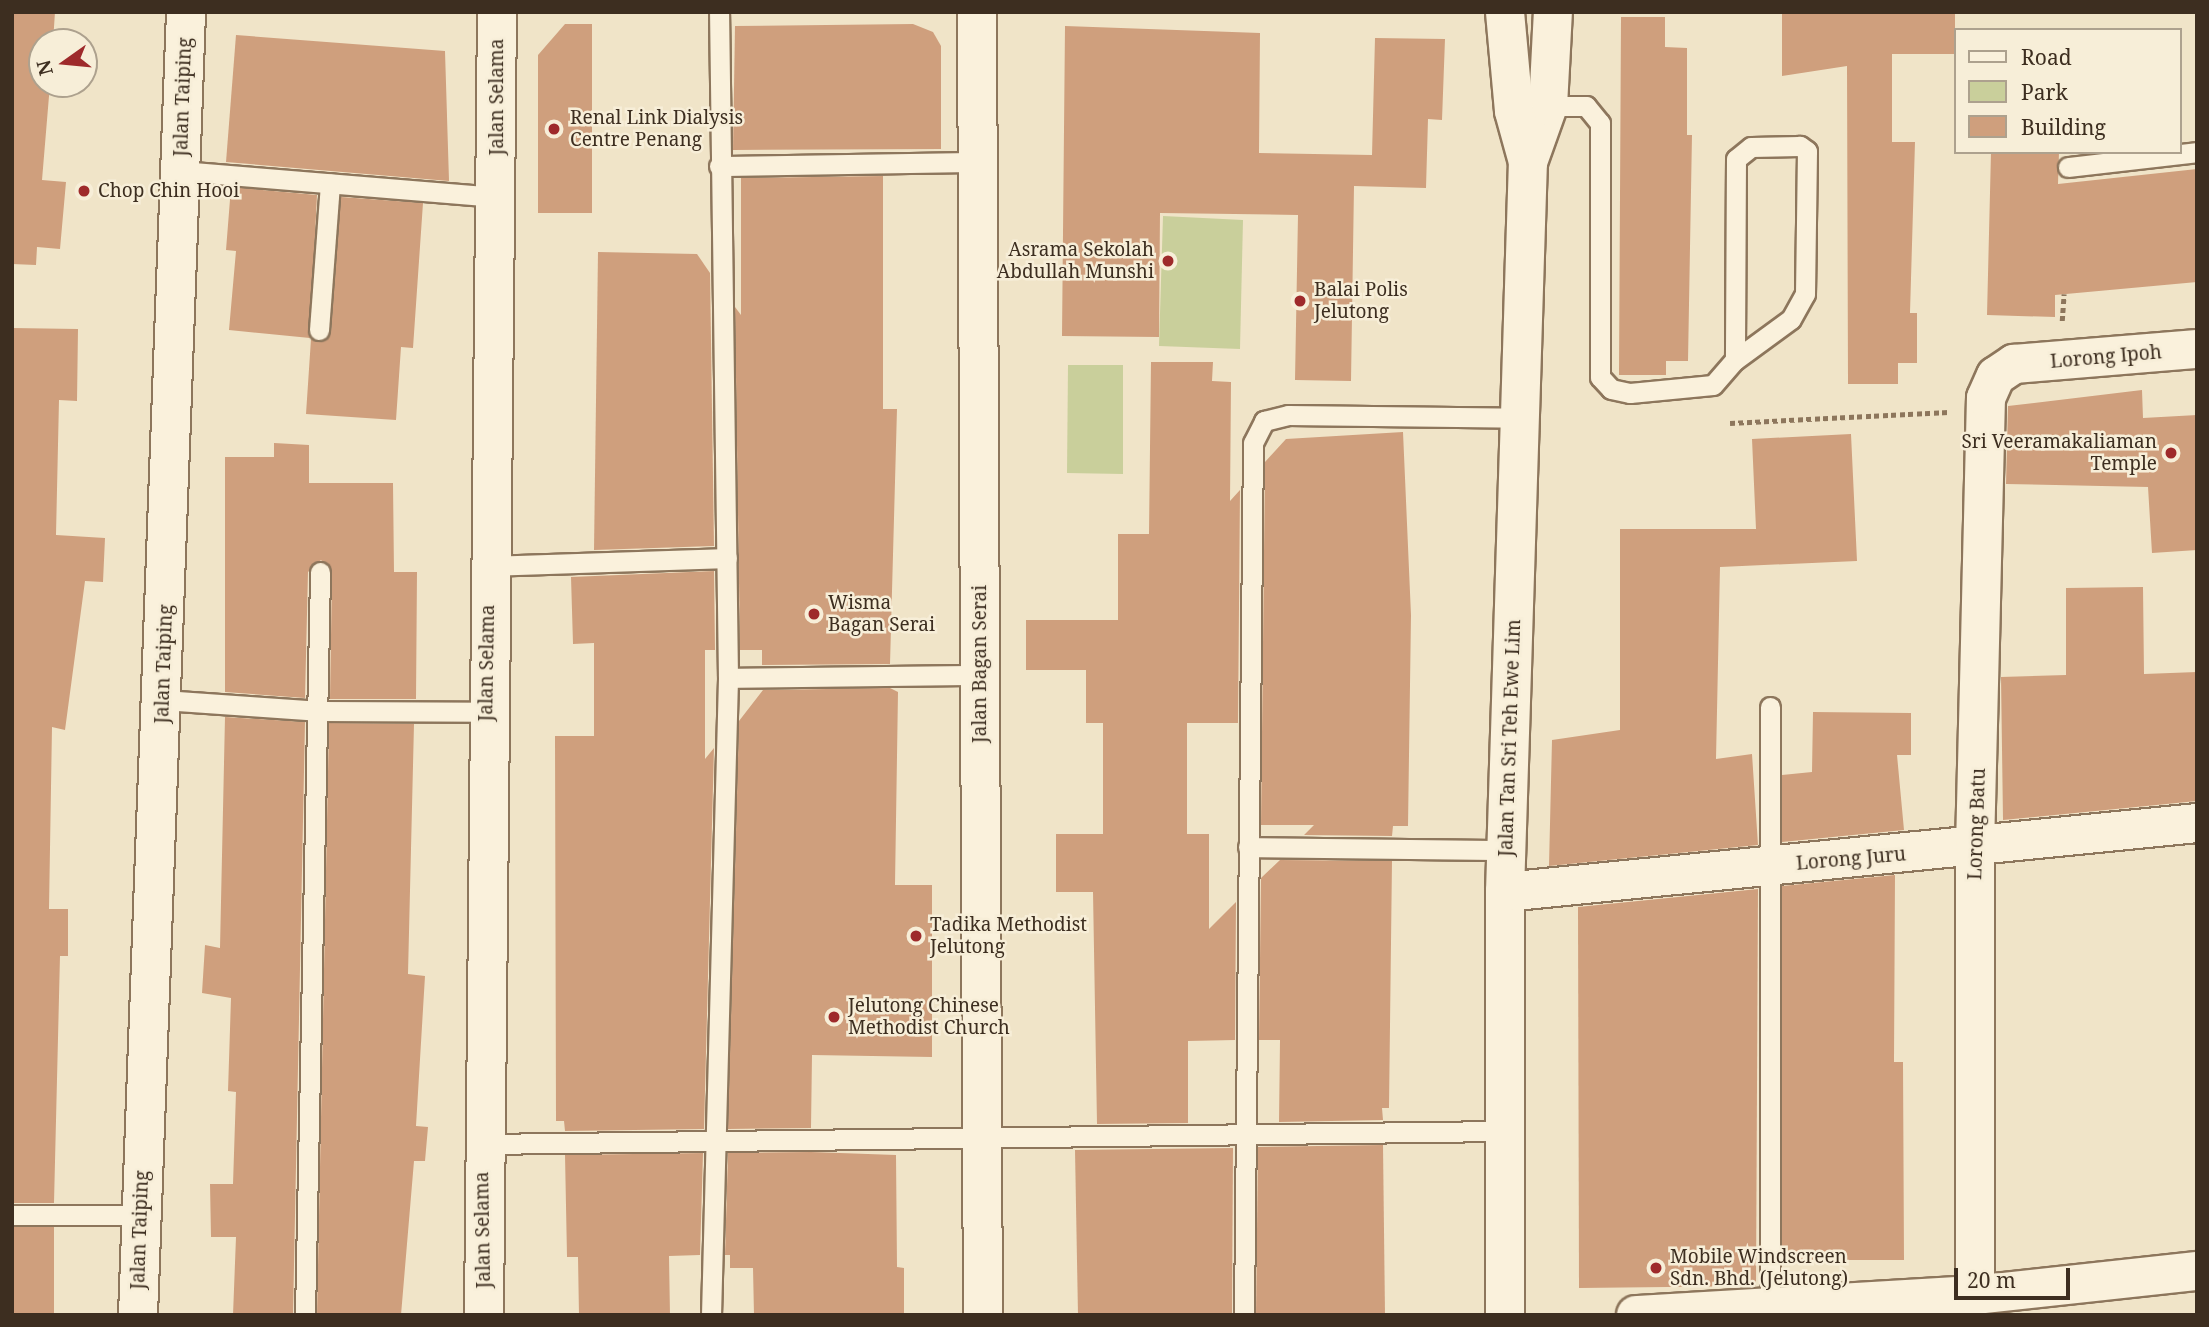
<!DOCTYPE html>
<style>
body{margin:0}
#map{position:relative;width:2209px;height:1327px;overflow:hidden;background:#f0e4c8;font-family:"Noto Serif",serif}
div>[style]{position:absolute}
.green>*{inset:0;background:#c9cf9b}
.building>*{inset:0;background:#cf9f7d}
.path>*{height:4.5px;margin-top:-2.25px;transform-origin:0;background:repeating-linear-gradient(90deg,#8d765c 0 5px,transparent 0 8.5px)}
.roads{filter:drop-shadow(2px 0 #8d765c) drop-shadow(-2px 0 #8d765c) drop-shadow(0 2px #8d765c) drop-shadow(0 -2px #8d765c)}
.service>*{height:19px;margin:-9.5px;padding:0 9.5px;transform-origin:9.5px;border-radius:9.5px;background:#faf1dc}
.minor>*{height:38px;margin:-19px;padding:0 19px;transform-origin:19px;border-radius:19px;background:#faf1dc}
.secondary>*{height:38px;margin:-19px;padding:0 19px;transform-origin:19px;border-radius:19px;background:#faf1dc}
.dots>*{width:19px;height:19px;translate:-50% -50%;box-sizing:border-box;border:4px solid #f7eed8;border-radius:50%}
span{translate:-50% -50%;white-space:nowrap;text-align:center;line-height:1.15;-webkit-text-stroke:5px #f7eed8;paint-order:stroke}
.street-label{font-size:19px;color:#3d2e20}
.poi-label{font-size:19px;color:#3d2e20}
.left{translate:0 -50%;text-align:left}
.right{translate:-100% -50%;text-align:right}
.frame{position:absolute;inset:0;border:14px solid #3d2e20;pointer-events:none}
.legend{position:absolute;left:1954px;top:28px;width:228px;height:126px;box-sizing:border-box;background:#f7eed8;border:2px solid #ada18e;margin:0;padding:9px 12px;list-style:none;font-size:21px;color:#3d2e20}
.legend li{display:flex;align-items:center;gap:14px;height:35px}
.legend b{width:35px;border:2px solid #ada18e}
.north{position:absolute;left:28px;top:28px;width:70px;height:70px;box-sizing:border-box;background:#f7eed8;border:2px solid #ada18e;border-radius:50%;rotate:255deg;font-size:19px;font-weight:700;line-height:28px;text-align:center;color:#3d2e20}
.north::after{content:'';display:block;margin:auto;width:24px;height:32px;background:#9e2a2b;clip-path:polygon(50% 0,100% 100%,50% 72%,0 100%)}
.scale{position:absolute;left:1954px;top:1268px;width:116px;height:32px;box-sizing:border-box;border:4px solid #3d2e20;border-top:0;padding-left:9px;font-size:21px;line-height:24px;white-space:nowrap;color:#3d2e20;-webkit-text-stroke:5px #f7eed8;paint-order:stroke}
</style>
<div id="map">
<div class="green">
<i style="clip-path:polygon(1163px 216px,1243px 220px,1240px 349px,1159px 346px)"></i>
<i style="clip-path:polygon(1068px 365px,1123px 365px,1123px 474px,1067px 473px)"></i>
</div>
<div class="building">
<i style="clip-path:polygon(12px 12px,55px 12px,53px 42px,42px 42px,42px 84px,50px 84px,42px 180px,66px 182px,60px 249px,37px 247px,36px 265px,12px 264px)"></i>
<i style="clip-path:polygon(1782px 12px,1955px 12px,1955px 54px,1892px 54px,1892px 142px,1915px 142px,1910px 313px,1917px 313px,1917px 363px,1898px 363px,1898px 384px,1848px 384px,1847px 66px,1782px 76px)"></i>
<i style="clip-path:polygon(1621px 17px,1665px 17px,1665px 47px,1687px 48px,1687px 135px,1692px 135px,1688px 361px,1666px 361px,1666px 375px,1619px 375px)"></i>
<i style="clip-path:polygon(565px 24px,592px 24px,592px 213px,538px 213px,538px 55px)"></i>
<i style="clip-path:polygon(913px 24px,933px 32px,941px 46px,941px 149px,733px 150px,735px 26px)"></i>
<i style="clip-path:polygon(1065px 26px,1260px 33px,1259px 153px,1372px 155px,1375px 38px,1445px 39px,1442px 120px,1428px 119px,1426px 188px,1354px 186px,1351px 381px,1295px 380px,1298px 215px,1160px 213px,1159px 337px,1062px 336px)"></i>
<i style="clip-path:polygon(236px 35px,445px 51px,449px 181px,226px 162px)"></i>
<i style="clip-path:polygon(1991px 152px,2059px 152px,2058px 184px,2197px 169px,2197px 282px,2055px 295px,2055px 317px,1987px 315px)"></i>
<i style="clip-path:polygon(883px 176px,883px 409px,897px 409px,890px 664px,762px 665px,762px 650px,740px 650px,735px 307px,741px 315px,741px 178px)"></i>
<i style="clip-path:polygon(231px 187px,317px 195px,310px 338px,229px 330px,236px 251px,226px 250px)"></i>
<i style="clip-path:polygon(341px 197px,423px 203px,413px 348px,401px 347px,396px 420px,306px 414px,311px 339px,324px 341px,331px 331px)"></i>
<i style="clip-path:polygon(598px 252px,697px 254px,710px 273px,714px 546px,594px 550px)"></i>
<i style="clip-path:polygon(12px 328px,78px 329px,77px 401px,59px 400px,56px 535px,105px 538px,103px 582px,85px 581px,65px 730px,52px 727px,49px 909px,68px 909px,68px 956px,60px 956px,54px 1203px,12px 1203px)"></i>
<i style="clip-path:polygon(1151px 362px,1213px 362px,1212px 381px,1231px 382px,1230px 501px,1240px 490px,1238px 723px,1187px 723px,1187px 834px,1209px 834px,1209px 929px,1236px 902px,1235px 1040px,1188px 1041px,1188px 1123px,1097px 1124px,1093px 892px,1056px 892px,1056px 834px,1103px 834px,1103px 723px,1086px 723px,1086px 670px,1026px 670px,1026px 620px,1118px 620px,1118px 534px,1149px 534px)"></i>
<i style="clip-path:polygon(2142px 390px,2143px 418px,2197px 415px,2197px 550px,2152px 553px,2148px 487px,2006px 484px,2008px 406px)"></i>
<i style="clip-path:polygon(1403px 432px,1411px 615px,1408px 826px,1393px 826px,1392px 836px,1304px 835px,1314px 825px,1261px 825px,1265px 462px,1286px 439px)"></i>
<i style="clip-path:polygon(1851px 434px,1857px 561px,1720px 567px,1716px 759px,1752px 754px,1758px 845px,1549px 866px,1552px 740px,1620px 730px,1620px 529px,1756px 529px,1752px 439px)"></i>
<i style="clip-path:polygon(274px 443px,309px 445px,309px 483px,393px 483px,394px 572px,417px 572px,416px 699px,330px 699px,332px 572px,321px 560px,308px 572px,305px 698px,225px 692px,225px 457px,274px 457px)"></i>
<i style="clip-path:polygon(714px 571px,715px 650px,705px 650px,705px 759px,714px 748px,704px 1129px,565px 1131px,564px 1121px,556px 1121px,555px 736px,594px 736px,594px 643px,573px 644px,571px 577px)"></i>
<i style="clip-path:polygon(2143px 587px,2144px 674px,2197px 672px,2197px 801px,2003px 820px,2001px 677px,2066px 675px,2066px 588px)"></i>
<i style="clip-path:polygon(890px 688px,898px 692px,895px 885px,932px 885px,932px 1057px,812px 1055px,811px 1128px,728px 1129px,739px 721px,763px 690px)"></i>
<i style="clip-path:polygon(1813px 712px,1911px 713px,1911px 755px,1897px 755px,1904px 830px,1782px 842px,1782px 775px,1812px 772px)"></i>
<i style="clip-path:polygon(225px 717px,305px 722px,293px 1315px,233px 1315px,236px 1237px,211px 1237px,210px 1184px,233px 1184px,236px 1092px,228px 1091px,231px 998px,202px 993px,205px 945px,220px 948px)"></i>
<i style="clip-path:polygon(329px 723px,414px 724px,408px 974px,425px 976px,416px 1126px,428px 1127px,425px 1161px,414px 1161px,401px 1315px,317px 1315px)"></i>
<i style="clip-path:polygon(1280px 860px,1392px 861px,1389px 1108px,1382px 1108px,1383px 1120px,1279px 1122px,1280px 1040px,1259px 1040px,1261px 878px)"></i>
<i style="clip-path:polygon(1895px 875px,1894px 1062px,1903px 1062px,1904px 1260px,1782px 1260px,1782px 886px)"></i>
<i style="clip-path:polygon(1758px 889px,1756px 1286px,1579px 1288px,1578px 907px)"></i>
<i style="clip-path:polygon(1383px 1145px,1385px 1315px,1256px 1315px,1258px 1147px)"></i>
<i style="clip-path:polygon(1233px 1148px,1232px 1315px,1078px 1315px,1075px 1150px)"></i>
<i style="clip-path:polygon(811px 1152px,896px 1155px,897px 1267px,904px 1268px,904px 1315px,754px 1315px,753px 1268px,730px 1268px,730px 1255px,725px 1255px,728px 1153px)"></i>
<i style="clip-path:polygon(703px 1153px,700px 1255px,669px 1256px,670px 1315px,579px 1315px,578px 1257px,567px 1257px,565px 1155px)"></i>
<i style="clip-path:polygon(12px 1227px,54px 1227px,54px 1315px,12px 1315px)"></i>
</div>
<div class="path">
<i style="left:2062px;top:321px;width:27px;rotate:-86deg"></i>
<i style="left:1730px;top:423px;width:219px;rotate:-2.9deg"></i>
</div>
<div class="roads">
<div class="service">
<i style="left:1548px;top:106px;width:38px"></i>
<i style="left:1586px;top:106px;width:22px;rotate:51deg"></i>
<i style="left:1600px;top:123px;width:254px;rotate:90deg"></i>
<i style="left:1600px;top:377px;width:16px;rotate:47deg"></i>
<i style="left:1611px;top:389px;width:19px;rotate:12deg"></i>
<i style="left:1630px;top:393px;width:83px;rotate:-5.5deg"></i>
<i style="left:1713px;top:385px;width:33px;rotate:-49deg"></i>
<i style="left:1735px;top:360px;width:69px;rotate:-36.2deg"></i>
<i style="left:1791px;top:319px;width:29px;rotate:-61deg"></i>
<i style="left:1805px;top:294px;width:143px;rotate:-89.2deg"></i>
<i style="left:1807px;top:151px;width:9px;rotate:-144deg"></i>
<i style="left:1800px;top:146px;width:49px;rotate:178.8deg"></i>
<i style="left:1751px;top:147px;width:19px;rotate:141deg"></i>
<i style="left:1736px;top:159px;width:201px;rotate:90.3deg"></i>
<i style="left:719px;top:166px;width:258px;rotate:-0.9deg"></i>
<i style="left:2068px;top:167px;width:130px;rotate:-6.6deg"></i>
<i style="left:181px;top:171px;width:316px;rotate:4.7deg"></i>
<i style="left:319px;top:330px;width:147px;rotate:-85.7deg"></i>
<i style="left:489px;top:566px;width:238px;rotate:-1.9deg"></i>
<i style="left:728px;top:678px;width:252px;rotate:-0.7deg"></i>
<i style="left:163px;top:700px;width:158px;rotate:4deg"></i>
<i style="left:321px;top:711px;width:165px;rotate:0.3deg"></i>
<i style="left:1248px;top:847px;width:258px;rotate:0.7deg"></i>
<i style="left:482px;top:1144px;width:1021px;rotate:-0.73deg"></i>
<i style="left:12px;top:1215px;width:128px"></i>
<i style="left:1770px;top:1312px;width:605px;rotate:-90deg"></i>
<i style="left:305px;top:1315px;width:743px;rotate:-88.84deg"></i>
<i style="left:711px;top:1315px;width:637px;rotate:-88.47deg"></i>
<i style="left:728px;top:678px;width:666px;rotate:-90.77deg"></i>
<i style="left:1244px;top:1315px;width:872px;rotate:-89.41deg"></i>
<i style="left:1253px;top:443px;width:25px;rotate:-63deg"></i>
<i style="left:1264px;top:421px;width:25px;rotate:-14deg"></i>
<i style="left:1288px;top:415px;width:232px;rotate:0.7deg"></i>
</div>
<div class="minor">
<i style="left:977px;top:12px;width:1303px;rotate:89.74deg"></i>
<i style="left:1505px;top:892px;width:695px;rotate:-5.69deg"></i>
<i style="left:1975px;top:1295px;width:448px;rotate:-90deg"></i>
<i style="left:1975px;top:847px;width:449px;rotate:-88.6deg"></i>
<i style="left:1986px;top:398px;width:24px;rotate:-66deg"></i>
<i style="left:1996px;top:376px;width:22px;rotate:-34deg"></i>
<i style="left:2014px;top:364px;width:184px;rotate:-4.7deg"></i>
<i style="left:138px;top:1315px;width:1304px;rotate:-87.89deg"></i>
<i style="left:484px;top:1315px;width:1303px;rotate:-89.43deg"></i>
<i style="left:1636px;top:1315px;width:340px;rotate:-3.4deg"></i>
<i style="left:1975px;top:1295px;width:223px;rotate:-6.2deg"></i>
</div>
<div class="secondary">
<i style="left:1528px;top:162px;width:59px;rotate:-70.3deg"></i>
<i style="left:1548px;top:106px;width:94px;rotate:-87deg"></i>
<i style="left:1505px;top:1315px;width:423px;rotate:-90deg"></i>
<i style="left:1505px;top:892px;width:730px;rotate:-88.2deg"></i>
<i style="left:1528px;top:162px;width:53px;rotate:-105.4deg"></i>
<i style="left:1514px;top:111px;width:99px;rotate:-95.2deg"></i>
</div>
</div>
<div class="dots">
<i style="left:554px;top:129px;background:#9e2a2b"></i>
<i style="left:84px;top:191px;background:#9e2a2b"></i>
<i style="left:1168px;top:261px;background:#9e2a2b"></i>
<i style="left:1300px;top:301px;background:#9e2a2b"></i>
<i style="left:2171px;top:453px;background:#9e2a2b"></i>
<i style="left:814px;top:614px;background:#9e2a2b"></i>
<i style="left:916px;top:936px;background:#9e2a2b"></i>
<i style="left:834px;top:1017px;background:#9e2a2b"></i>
<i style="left:1656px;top:1268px;background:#9e2a2b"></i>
</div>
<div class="street-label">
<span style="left:183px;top:97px;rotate:-88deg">Jalan Taiping</span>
<span style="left:497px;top:97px;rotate:-90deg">Jalan Selama</span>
<span style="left:2106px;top:357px;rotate:-5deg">Lorong Ipoh</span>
<span style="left:487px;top:663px;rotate:-89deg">Jalan Selama</span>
<span style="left:164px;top:664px;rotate:-88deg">Jalan Taiping</span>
<span style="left:980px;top:664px;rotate:-90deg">Jalan Bagan Serai</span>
<span style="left:1510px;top:738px;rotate:-88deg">Jalan Tan Sri Teh Ewe Lim</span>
<span style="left:1977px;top:824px;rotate:-88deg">Lorong Batu</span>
<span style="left:1851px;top:859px;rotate:-5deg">Lorong Juru</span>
<span style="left:140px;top:1230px;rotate:-88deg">Jalan Taiping</span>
<span style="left:483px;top:1230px;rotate:-91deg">Jalan Selama</span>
</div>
<div class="poi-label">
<span class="left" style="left:570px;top:129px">Renal Link Dialysis<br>Centre Penang</span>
<span class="left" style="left:98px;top:191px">Chop Chin Hooi</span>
<span class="right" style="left:1154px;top:261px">Asrama Sekolah<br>Abdullah Munshi</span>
<span class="left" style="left:1314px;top:301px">Balai Polis<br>Jelutong</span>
<span class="right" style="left:2157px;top:453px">Sri Veeramakaliaman<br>Temple</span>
<span class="left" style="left:828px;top:614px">Wisma<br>Bagan Serai</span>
<span class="left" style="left:930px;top:936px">Tadika Methodist<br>Jelutong</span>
<span class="left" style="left:848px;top:1017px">Jelutong Chinese<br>Methodist Church</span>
<span class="left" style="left:1670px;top:1268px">Mobile Windscreen<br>Sdn. Bhd. (Jelutong)</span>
</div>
<div class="frame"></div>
<ul class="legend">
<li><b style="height:9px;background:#faf1dc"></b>Road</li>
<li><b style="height:19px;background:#c9cf9b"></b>Park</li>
<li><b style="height:19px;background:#cf9f7d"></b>Building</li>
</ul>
<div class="north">N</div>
<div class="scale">20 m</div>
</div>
